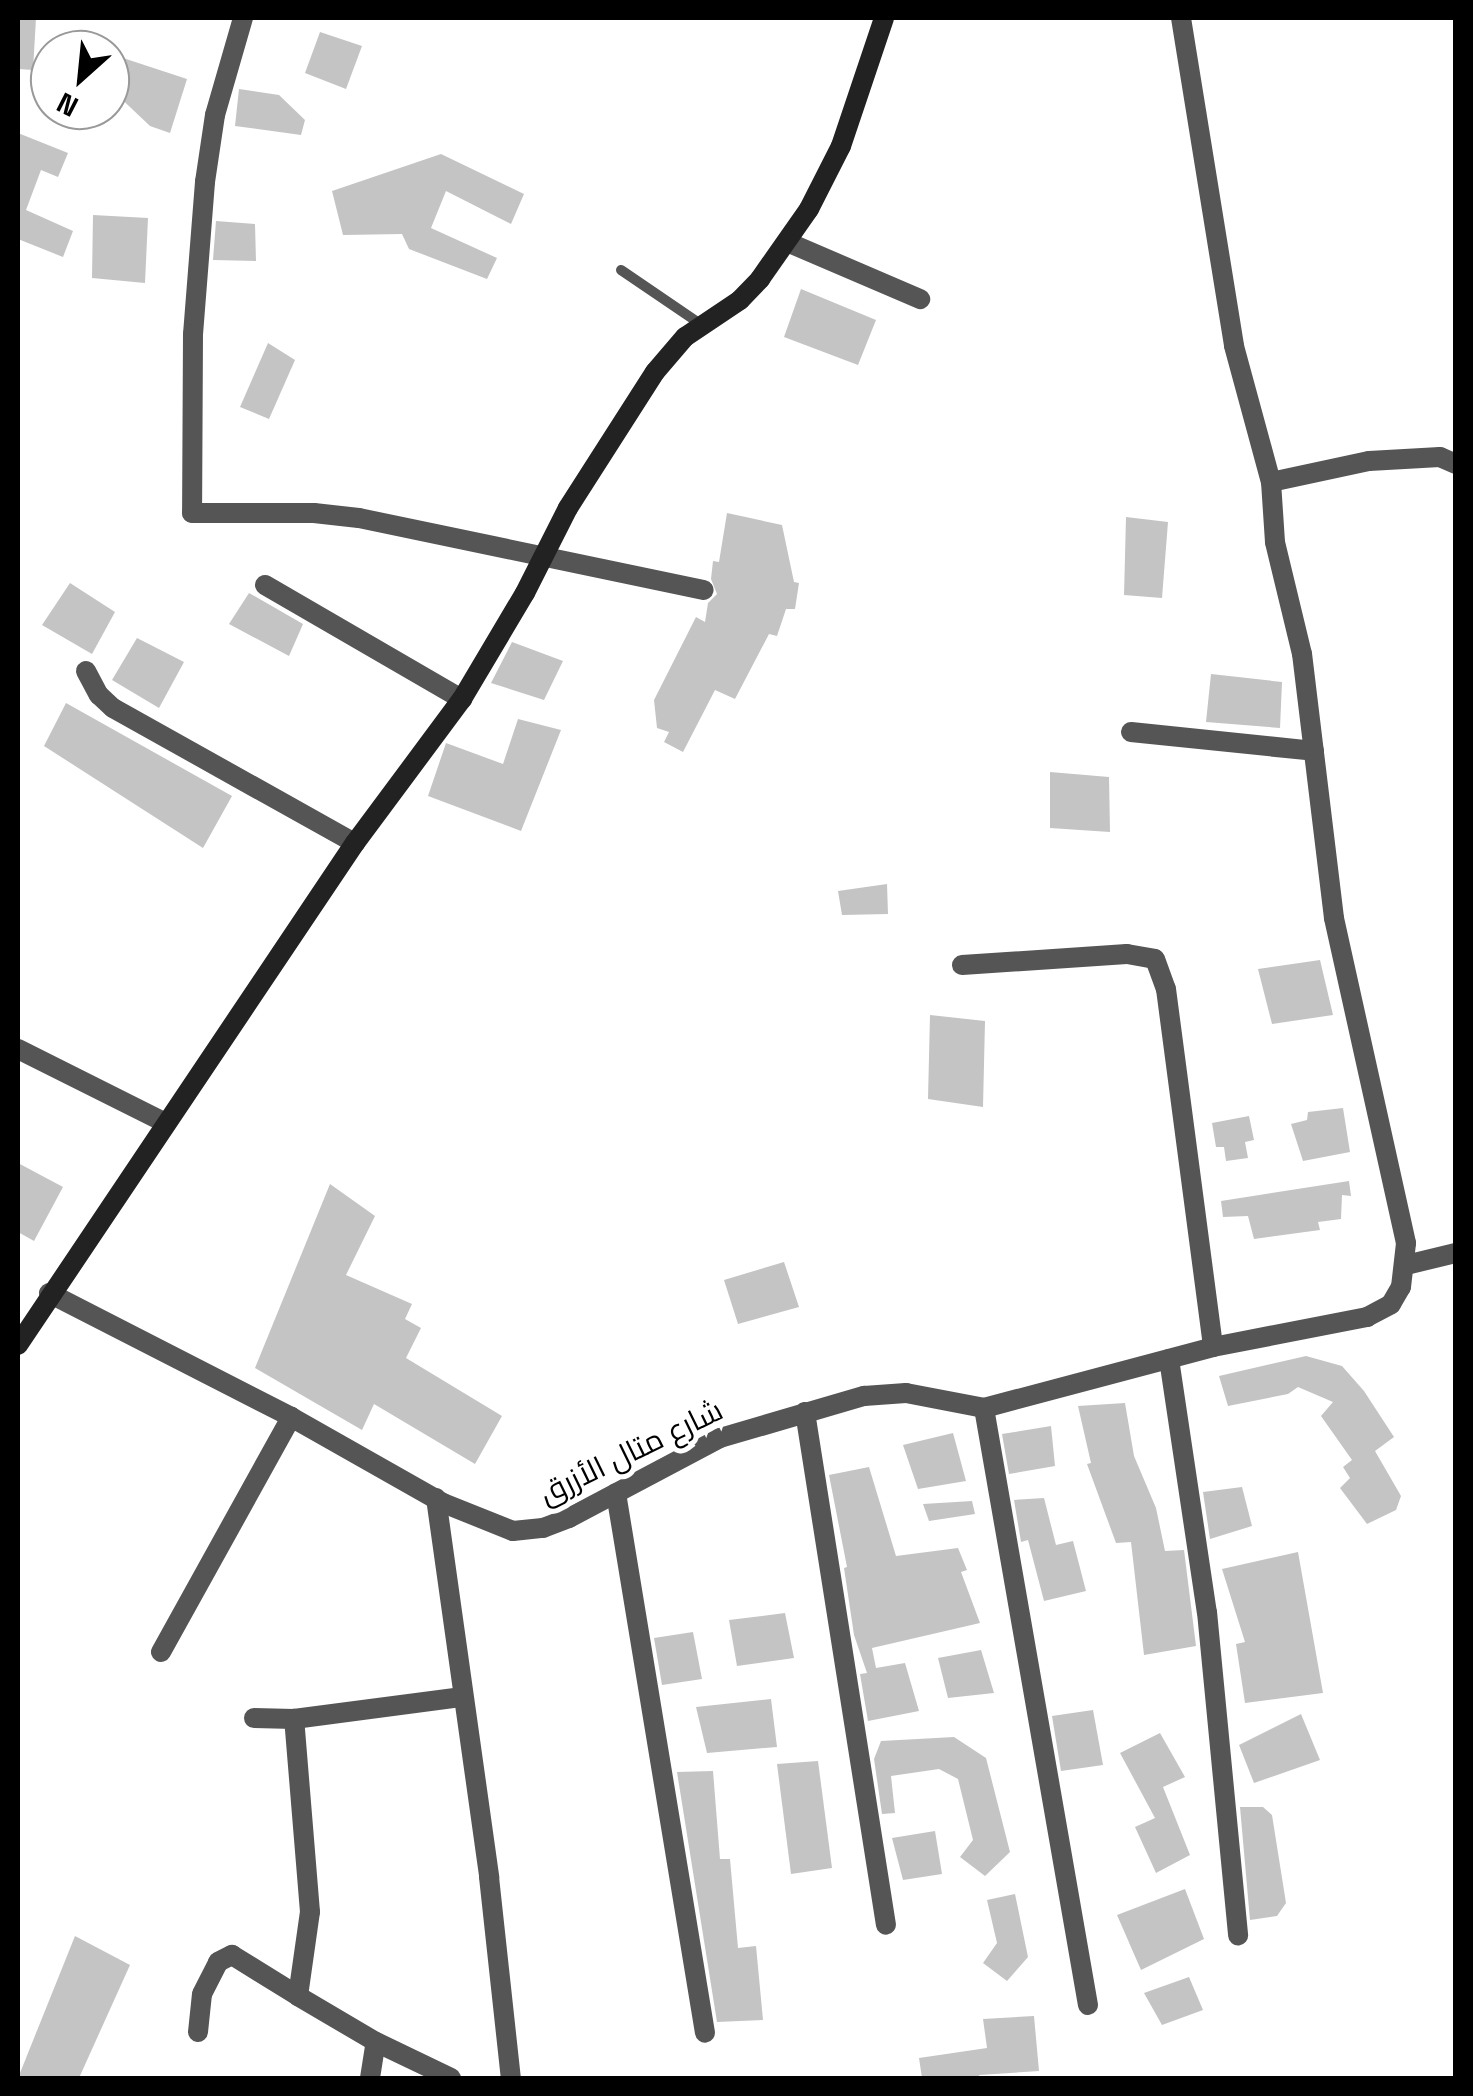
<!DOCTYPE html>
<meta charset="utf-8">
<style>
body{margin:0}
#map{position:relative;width:1473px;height:2096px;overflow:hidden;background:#fff;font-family:"Space Grotesk",Cairo,sans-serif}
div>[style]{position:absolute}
.building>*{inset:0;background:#c4c4c4}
.service>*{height:10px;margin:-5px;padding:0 5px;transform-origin:5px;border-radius:5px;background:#555}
.minor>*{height:20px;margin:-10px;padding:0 10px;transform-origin:10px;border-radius:10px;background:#555}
.tertiary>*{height:20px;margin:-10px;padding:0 10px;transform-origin:10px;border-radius:10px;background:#555}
.secondary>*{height:20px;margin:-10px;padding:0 10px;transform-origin:10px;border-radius:10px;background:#222}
span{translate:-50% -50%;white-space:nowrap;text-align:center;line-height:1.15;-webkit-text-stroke:10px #fff;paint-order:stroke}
.street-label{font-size:30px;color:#000}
.frame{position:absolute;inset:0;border:20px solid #000;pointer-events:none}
.north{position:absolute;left:30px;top:30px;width:100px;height:100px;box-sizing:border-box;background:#fff;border:2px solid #999;border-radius:50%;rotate:207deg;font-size:28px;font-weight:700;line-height:40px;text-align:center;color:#000}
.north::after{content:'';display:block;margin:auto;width:35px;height:45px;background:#000;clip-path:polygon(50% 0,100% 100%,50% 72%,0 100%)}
</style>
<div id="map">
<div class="building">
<i style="clip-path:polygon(18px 18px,36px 18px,33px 70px,18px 69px)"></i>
<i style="clip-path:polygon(320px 32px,362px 46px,346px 89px,305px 73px)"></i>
<i style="clip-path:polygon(123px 58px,187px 79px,170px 133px,150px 126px,112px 90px)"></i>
<i style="clip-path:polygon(239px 89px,279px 95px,305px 120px,301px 135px,235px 126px)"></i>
<i style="clip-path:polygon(18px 133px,68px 153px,58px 177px,41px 170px,26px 210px,73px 231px,63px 257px,18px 239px)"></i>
<i style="clip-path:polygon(441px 154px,524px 194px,511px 224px,446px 191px,431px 228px,497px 258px,487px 279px,409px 249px,402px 234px,343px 235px,332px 191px)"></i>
<i style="clip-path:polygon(93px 215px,148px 218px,145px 283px,92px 278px)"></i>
<i style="clip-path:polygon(216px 221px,255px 224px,256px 261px,213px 260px)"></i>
<i style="clip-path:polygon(801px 289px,876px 320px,858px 365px,784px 337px)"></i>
<i style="clip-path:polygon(268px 343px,295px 360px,269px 419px,240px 407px)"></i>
<i style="clip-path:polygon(727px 513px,782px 525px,794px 582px,799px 583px,795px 609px,786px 609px,777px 636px,769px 634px,735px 699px,715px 690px,683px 752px,664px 742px,669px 732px,657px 728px,654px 700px,696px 617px,705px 622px,708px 603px,717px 594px,711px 579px,713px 561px,719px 562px)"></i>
<i style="clip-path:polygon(1126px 517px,1168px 522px,1162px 598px,1124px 595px)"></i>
<i style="clip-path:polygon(70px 583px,115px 612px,92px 654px,42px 625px)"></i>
<i style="clip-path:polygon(249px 593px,303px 624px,289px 656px,229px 624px)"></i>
<i style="clip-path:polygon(137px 638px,184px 662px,159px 708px,112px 680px)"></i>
<i style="clip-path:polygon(512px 642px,563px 661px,544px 700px,491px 683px)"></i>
<i style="clip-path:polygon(1211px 674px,1282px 682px,1280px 728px,1206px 722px)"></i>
<i style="clip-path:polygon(66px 703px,232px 796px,203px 848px,44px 746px)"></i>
<i style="clip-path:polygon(518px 719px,561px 730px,521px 831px,428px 796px,446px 743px,503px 764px)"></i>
<i style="clip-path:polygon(1050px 772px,1109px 777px,1110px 832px,1050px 828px)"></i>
<i style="clip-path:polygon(887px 884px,888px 914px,842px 915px,838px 891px)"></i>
<i style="clip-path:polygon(1320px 960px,1333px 1015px,1272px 1024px,1258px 969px)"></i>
<i style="clip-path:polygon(930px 1015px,985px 1021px,983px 1107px,928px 1099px)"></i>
<i style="clip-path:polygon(1343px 1108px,1350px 1152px,1303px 1161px,1291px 1124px,1307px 1120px,1308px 1112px)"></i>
<i style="clip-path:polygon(1249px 1116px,1254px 1140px,1245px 1142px,1248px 1158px,1226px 1161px,1224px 1147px,1216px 1147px,1212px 1123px)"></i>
<i style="clip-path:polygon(18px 1163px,63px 1187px,34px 1241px,18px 1232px)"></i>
<i style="clip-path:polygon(1349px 1181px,1351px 1196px,1342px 1195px,1341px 1219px,1318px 1222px,1320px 1230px,1254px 1239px,1248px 1216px,1223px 1217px,1221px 1201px)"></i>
<i style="clip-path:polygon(330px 1184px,375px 1216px,346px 1275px,412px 1304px,405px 1319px,421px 1328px,406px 1358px,502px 1416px,475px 1464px,374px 1404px,362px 1430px,255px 1368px)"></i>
<i style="clip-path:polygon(784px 1262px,799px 1307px,738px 1324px,724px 1280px)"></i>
<i style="clip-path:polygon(1306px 1356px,1342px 1366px,1364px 1391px,1394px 1437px,1375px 1451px,1401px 1496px,1396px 1510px,1367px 1524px,1340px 1488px,1350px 1478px,1343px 1467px,1352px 1460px,1321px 1416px,1333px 1402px,1298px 1387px,1288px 1394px,1228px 1406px,1219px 1376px)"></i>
<i style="clip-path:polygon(1125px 1403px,1134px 1456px,1156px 1508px,1165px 1551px,1184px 1550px,1196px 1646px,1144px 1655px,1131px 1542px,1116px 1543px,1087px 1464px,1091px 1463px,1078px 1406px)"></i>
<i style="clip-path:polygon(1051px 1426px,1055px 1466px,1009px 1474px,1002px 1434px)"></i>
<i style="clip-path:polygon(953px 1433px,966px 1481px,918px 1489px,903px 1445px)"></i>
<i style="clip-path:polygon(869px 1467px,896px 1556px,958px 1548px,967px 1570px,961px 1572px,980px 1623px,872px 1648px,876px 1668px,905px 1663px,919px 1711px,868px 1721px,860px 1674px,867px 1673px,854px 1635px,844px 1568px,847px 1567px,829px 1475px)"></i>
<i style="clip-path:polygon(1242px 1487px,1252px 1526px,1210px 1539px,1203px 1492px)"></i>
<i style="clip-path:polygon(1044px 1498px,1056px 1545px,1073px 1541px,1086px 1591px,1044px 1601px,1028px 1540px,1021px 1542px,1014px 1500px)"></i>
<i style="clip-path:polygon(972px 1501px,975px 1514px,929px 1521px,923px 1504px)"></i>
<i style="clip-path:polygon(1298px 1552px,1323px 1693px,1245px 1703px,1236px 1644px,1245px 1642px,1222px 1569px)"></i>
<i style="clip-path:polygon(785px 1613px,794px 1658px,737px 1666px,729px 1620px)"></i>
<i style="clip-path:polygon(693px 1632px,702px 1679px,662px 1685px,654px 1638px)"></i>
<i style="clip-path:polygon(981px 1650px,994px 1693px,948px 1698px,938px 1658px)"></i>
<i style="clip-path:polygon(771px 1699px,777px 1747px,707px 1753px,696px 1707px)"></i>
<i style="clip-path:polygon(1093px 1710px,1103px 1765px,1061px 1771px,1052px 1716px)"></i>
<i style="clip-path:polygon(1301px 1714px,1320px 1760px,1254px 1783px,1239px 1745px)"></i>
<i style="clip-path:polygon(1160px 1733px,1185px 1777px,1163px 1787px,1190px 1855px,1156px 1873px,1135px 1827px,1155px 1818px,1120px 1753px)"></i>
<i style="clip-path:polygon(954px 1737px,986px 1758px,1010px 1852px,985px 1876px,960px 1857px,973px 1840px,958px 1779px,939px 1769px,891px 1776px,895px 1813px,882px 1814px,874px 1759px,881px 1741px)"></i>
<i style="clip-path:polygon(818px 1761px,832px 1868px,791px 1874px,777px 1764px)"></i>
<i style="clip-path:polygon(713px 1771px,720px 1859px,730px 1859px,738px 1948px,756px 1946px,763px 2020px,717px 2022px,677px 1772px)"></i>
<i style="clip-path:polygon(1240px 1807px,1263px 1807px,1272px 1815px,1286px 1903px,1277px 1916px,1250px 1920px)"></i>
<i style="clip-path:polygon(935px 1831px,942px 1874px,903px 1880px,892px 1838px)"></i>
<i style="clip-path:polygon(1185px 1889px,1204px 1939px,1141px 1970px,1117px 1915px)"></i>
<i style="clip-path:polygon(1015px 1894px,1028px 1957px,1007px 1981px,983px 1963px,997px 1943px,987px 1900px)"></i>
<i style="clip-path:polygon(75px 1936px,130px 1965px,79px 2078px,18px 2078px)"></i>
<i style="clip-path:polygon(1189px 1977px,1203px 2010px,1162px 2025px,1144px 1993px)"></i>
<i style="clip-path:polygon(1034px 2016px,1039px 2071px,979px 2075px,980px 2078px,922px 2078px,919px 2058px,987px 2048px,983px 2019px)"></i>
</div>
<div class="service">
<i style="left:621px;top:270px;width:98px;rotate:34.2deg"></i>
</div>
<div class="minor">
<i style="left:243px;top:18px;width:101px;rotate:106.1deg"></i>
<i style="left:215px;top:115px;width:68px;rotate:98.5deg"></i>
<i style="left:205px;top:182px;width:152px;rotate:94.5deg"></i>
<i style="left:193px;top:334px;width:179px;rotate:90.3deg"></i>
<i style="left:192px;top:513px;width:122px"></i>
<i style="left:314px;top:513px;width:45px;rotate:6.3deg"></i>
<i style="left:359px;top:518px;width:352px;rotate:11.8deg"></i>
<i style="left:1181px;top:18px;width:332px;rotate:80.8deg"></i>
<i style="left:1234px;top:346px;width:141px;rotate:74.8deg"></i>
<i style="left:787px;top:242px;width:145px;rotate:23.2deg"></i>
<i style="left:265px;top:585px;width:228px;rotate:30.1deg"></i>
<i style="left:86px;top:671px;width:27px;rotate:62deg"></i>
<i style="left:99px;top:695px;width:19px;rotate:43deg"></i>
<i style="left:113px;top:708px;width:277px;rotate:29.2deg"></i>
<i style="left:1131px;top:732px;width:184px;rotate:5.9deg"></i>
<i style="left:962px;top:965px;width:165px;rotate:-3.8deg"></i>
<i style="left:1127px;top:954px;width:28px;rotate:10deg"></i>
<i style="left:1155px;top:959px;width:32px;rotate:70deg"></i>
<i style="left:1166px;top:989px;width:361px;rotate:82.5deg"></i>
<i style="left:18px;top:1049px;width:165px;rotate:26.6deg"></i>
<i style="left:1406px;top:1265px;width:51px;rotate:-13.5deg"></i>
<i style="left:1169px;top:1359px;width:256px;rotate:81.5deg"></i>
<i style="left:1207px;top:1612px;width:325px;rotate:84.5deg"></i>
<i style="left:984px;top:1408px;width:606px;rotate:80.12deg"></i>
<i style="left:805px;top:1412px;width:519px;rotate:81.03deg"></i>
<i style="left:616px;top:1493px;width:547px;rotate:80.64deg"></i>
<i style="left:436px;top:1498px;width:383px;rotate:82deg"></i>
<i style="left:489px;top:1877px;width:202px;rotate:83.8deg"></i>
<i style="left:161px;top:1652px;width:269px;rotate:-61deg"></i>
<i style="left:254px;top:1718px;width:40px;rotate:1.4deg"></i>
<i style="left:198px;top:2032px;width:38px;rotate:-84deg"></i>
<i style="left:202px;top:1994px;width:36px;rotate:-63deg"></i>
<i style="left:218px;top:1962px;width:16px;rotate:-27deg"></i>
<i style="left:232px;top:1955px;width:78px;rotate:31.8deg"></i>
<i style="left:370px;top:2078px;width:36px;rotate:-81deg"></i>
<i style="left:451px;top:2078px;width:83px;rotate:-154.4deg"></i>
<i style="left:376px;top:2042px;width:91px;rotate:-149.5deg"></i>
<i style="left:298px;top:1996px;width:85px;rotate:-81.9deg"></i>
<i style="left:310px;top:1912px;width:194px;rotate:-94.7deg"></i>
<i style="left:294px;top:1719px;width:168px;rotate:-7.5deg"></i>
</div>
<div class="tertiary">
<i style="left:49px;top:1293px;width:272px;rotate:27.1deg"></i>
<i style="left:291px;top:1417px;width:175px;rotate:29.5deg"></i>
<i style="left:443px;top:1503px;width:75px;rotate:21.8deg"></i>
<i style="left:513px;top:1531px;width:30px;rotate:-6deg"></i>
<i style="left:543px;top:1528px;width:28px;rotate:-21deg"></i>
<i style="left:569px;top:1518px;width:171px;rotate:-27.9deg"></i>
<i style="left:720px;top:1438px;width:150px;rotate:-16.3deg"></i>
<i style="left:864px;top:1396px;width:42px;rotate:-4.1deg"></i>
<i style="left:906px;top:1393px;width:79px;rotate:10.9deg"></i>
<i style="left:984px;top:1408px;width:237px;rotate:-14.9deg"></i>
<i style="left:1213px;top:1347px;width:157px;rotate:-11deg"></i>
<i style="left:1367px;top:1317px;width:27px;rotate:-28deg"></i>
<i style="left:1391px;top:1304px;width:20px;rotate:-60deg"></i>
<i style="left:1401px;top:1287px;width:44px;rotate:-83.5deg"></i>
<i style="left:1406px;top:1243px;width:333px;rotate:-102.5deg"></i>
<i style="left:1334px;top:918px;width:266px;rotate:-96.9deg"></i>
<i style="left:1302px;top:654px;width:115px;rotate:-103.6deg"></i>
<i style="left:1275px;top:542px;width:60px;rotate:-93.8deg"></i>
<i style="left:1271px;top:482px;width:100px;rotate:-12.1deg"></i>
<i style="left:1369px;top:461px;width:71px;rotate:-3.2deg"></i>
<i style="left:1440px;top:457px;width:17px;rotate:24deg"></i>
</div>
<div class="secondary">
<i style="left:18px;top:1345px;width:605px;rotate:-56.13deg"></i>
<i style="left:355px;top:843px;width:179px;rotate:-53.4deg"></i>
<i style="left:462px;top:699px;width:123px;rotate:-59.3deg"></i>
<i style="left:525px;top:593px;width:95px;rotate:-63.2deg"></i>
<i style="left:568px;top:508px;width:161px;rotate:-57.4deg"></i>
<i style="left:655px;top:372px;width:46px;rotate:-49.4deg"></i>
<i style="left:685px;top:337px;width:66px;rotate:-33.9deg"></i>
<i style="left:740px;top:300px;width:29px;rotate:-46deg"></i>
<i style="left:760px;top:279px;width:85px;rotate:-55deg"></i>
<i style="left:809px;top:209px;width:71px;rotate:-63.1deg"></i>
<i style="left:841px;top:146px;width:135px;rotate:-71.4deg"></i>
</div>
<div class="street-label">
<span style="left:631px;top:1452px;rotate:-26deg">شارع متال الأزرق</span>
</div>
<div class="frame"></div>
<div class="north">N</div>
</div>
